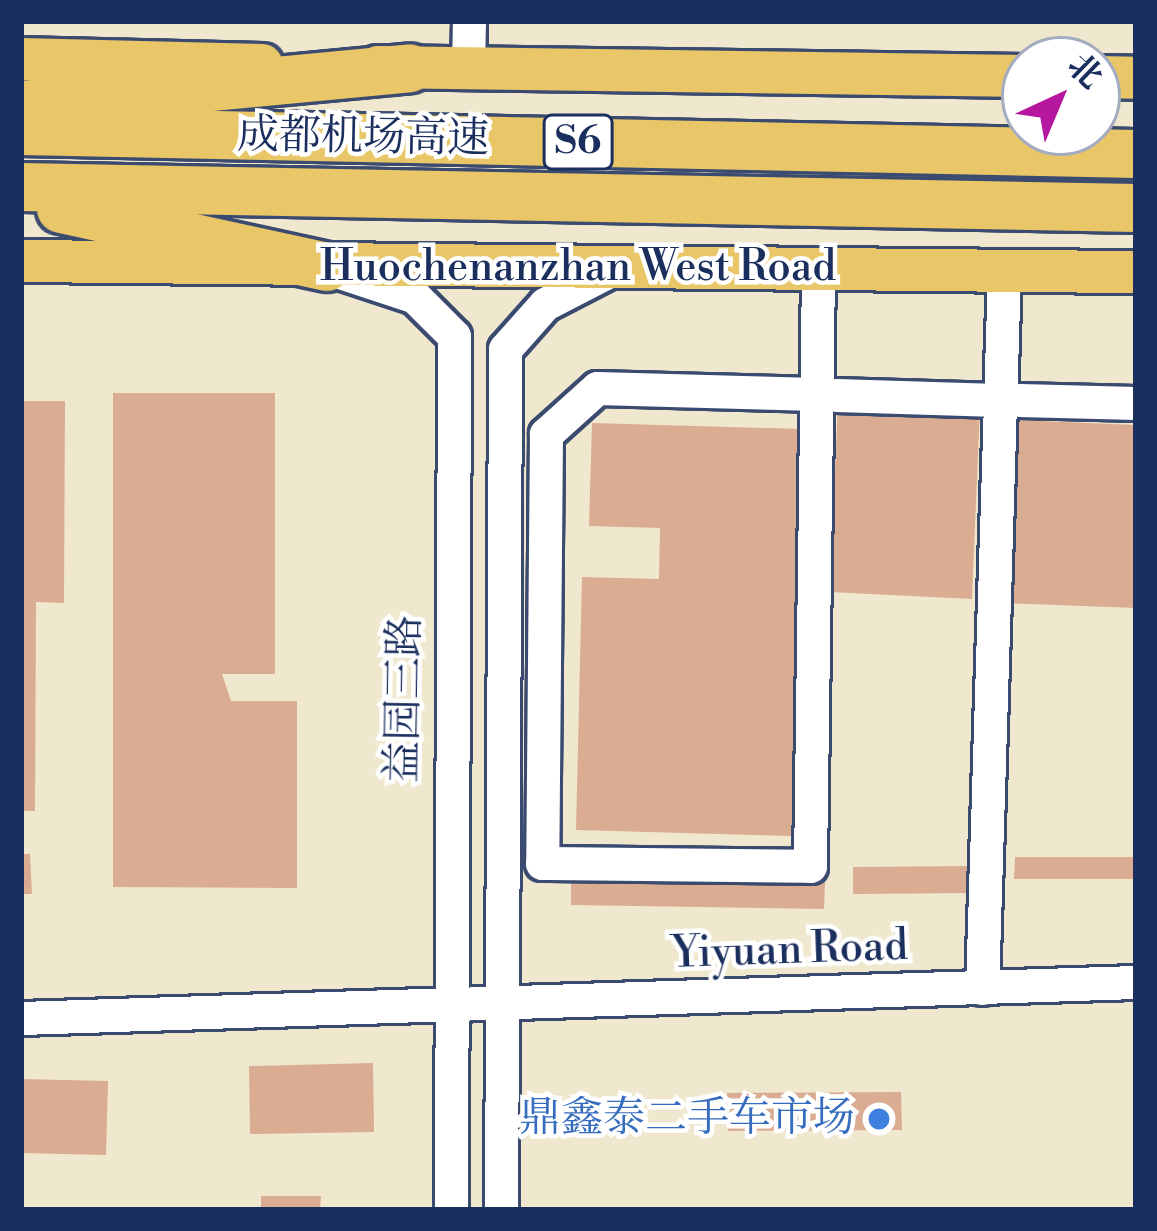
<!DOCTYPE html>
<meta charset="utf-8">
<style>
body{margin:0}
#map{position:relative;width:1157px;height:1231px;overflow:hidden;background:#efe8ce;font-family:"Libre Bodoni","Noto Serif SC",serif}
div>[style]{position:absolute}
.building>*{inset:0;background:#daac91}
.roads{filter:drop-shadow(3px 0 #3b4b6f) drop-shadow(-3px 0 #3b4b6f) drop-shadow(0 3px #3b4b6f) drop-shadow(0 -3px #3b4b6f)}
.minor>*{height:33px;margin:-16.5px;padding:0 16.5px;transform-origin:16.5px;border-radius:16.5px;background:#fff}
.major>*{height:42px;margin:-21px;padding:0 21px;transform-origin:21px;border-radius:21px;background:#e9c769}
.highway>*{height:48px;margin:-24px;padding:0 24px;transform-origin:24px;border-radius:24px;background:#e9c769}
.dots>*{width:33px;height:33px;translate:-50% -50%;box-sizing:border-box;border:6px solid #fff;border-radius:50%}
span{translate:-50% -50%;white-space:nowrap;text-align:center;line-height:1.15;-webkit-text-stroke:9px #fff;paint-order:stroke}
.shield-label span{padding:3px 9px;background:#fff;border:3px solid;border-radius:9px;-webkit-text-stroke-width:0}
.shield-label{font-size:39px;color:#1b2f5e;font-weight:700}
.street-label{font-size:42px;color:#1b2f5e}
.shop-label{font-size:42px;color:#366cbe}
.right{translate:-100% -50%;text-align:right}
.frame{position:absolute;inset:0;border:24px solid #1b2f5e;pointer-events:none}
.north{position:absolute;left:1001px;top:36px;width:120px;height:120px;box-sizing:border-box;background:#fff;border:3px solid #a4acbf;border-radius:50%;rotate:44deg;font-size:33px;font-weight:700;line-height:48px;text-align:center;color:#1b2f5e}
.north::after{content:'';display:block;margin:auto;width:42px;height:54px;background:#b5179e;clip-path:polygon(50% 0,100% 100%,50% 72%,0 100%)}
</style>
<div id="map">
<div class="building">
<i style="clip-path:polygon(113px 393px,275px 393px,275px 674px,222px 674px,231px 701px,297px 701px,297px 888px,113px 887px)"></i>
<i style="clip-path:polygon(838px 400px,980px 406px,972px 599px,830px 592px)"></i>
<i style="clip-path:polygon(21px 401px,65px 401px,64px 603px,36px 602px,35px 811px,21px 811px)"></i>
<i style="clip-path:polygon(1013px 420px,1136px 425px,1136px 608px,1006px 603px)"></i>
<i style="clip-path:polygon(592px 423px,802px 429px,793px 836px,576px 830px,582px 577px,659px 579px,660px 528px,589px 526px)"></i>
<i style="clip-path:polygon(21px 854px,30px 854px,32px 894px,21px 894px)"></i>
<i style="clip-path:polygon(1015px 857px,1136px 857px,1136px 879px,1014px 879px)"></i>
<i style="clip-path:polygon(975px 866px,975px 893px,853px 894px,853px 867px)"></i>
<i style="clip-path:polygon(571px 878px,825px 882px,824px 909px,571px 905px)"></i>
<i style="clip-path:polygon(373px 1063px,374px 1132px,250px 1134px,249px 1066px)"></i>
<i style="clip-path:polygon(21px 1079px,108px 1081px,106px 1155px,21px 1153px)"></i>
<i style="clip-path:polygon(901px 1092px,902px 1130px,728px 1131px,727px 1093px)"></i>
<i style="clip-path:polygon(261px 1196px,321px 1196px,320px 1210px,261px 1210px)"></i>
</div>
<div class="roads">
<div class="minor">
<i style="left:468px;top:68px;width:47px;rotate:-88.8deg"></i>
<i style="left:340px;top:272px;width:79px;rotate:18.4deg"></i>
<i style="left:415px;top:297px;width:55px;rotate:45deg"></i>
<i style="left:454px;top:336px;width:874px;rotate:90.2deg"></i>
<i style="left:815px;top:394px;width:218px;rotate:-178.4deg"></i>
<i style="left:597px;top:388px;width:69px;rotate:138deg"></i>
<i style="left:546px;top:434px;width:429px;rotate:90.5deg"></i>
<i style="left:542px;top:863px;width:268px;rotate:0.6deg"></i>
<i style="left:810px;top:866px;width:598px;rotate:-89.23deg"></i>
<i style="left:836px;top:395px;width:161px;rotate:1.8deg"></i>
<i style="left:1019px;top:400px;width:117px;rotate:1.5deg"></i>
<i style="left:982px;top:988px;width:718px;rotate:-88.24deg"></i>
<i style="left:21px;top:1018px;width:1116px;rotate:-1.85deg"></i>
<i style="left:501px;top:1210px;width:861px;rotate:-89.73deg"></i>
<i style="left:505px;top:349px;width:60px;rotate:-48.4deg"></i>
<i style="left:545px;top:304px;width:79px;rotate:-27.2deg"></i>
</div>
<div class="major">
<i style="left:21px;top:59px;width:241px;rotate:1.4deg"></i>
<i style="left:378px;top:67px;width:647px;rotate:0.8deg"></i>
<i style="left:1097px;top:77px;width:39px;rotate:1deg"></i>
<i style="left:21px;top:261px;width:1115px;rotate:0.57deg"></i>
</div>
<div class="highway">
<i style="left:21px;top:105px;width:390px;rotate:-5.4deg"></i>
<i style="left:21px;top:131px;width:1115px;rotate:1.18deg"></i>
<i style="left:21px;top:187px;width:1115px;rotate:1.08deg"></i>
<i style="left:61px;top:209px;width:272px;rotate:12.3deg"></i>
</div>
</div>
<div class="dots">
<i style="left:879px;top:1119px;background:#3f7fe0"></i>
</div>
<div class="shield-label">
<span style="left:578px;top:142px">S6</span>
</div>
<div class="street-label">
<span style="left:363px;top:138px;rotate:1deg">成都机场高速</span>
<span style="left:578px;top:268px">Huochenanzhan West Road</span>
<span style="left:405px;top:699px;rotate:-89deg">益园三路</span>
<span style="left:790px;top:951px;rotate:-2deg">Yiyuan Road</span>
</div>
<div class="shop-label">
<span class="right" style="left:855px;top:1119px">鼎鑫泰二手车市场</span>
</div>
<div class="frame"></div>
<div class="north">北</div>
</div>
